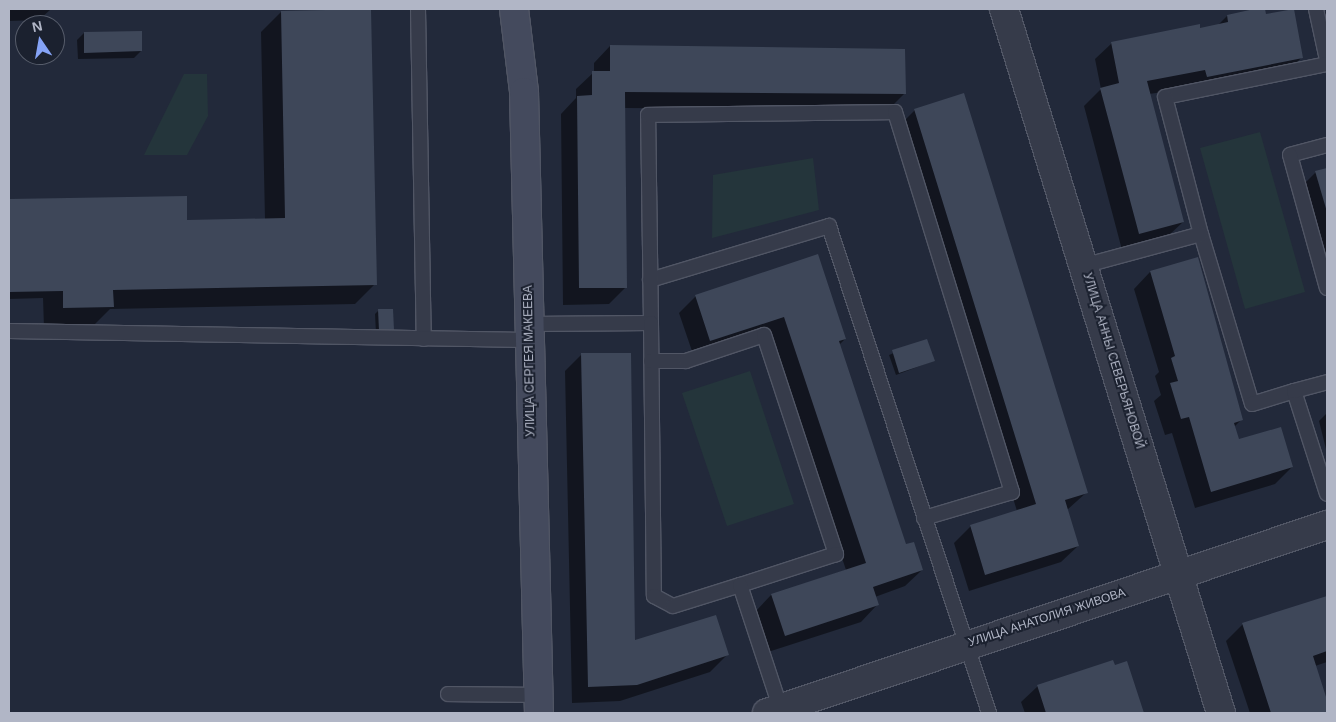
<!DOCTYPE html>
<meta charset="utf-8">
<style>
body{margin:0}
#map{position:relative;width:1336px;height:722px;overflow:hidden;background:#22293a;font-family:Helvetica,sans-serif}
div>[style]{position:absolute}
.green>*{inset:0;background:#24353b}
.shadow>*{inset:0;background:#0007}
.building>*{inset:0;background:#3e4759}
.roads{filter:drop-shadow(1px 0 #515665) drop-shadow(-1px 0 #515665) drop-shadow(0 1px #515665) drop-shadow(0 -1px #515665)}
.lane>*{height:14px;margin:-7px;padding:0 7px;transform-origin:7px;border-radius:7px;background:#363b4a}
.street>*{height:28px;margin:-14px;padding:0 14px;transform-origin:14px;border-radius:14px;background:#363b4a}
.secondary>*{height:28px;margin:-14px;padding:0 14px;transform-origin:14px;border-radius:14px;background:#444a5d}
span{translate:-50% -50%;white-space:nowrap;text-align:center;line-height:1.15;-webkit-text-stroke:4px #1b212f;paint-order:stroke}
.street-label{font-size:12px;color:#b1b6c6}
.frame{position:absolute;inset:0;border:10px solid #b1b6c6;pointer-events:none}
.north{position:absolute;left:15px;top:15px;width:50px;height:50px;box-sizing:border-box;background:#1b212f;border:1px solid #575d6b;border-radius:50%;rotate:348deg;font-size:14px;font-weight:700;line-height:20px;text-align:center;color:#b1b6c6}
.north::after{content:'';display:block;margin:auto;width:18px;height:22px;background:#85a3f6;clip-path:polygon(50% 0,100% 100%,50% 72%,0 100%)}
</style>
<div id="map">
<div class="green">
<i style="clip-path:polygon(184px 74px,207px 74px,208px 116px,187px 155px,144px 155px)"></i>
<i style="clip-path:polygon(1260px 132px,1305px 292px,1245px 309px,1200px 148px)"></i>
<i style="clip-path:polygon(813px 158px,819px 210px,712px 238px,713px 175px)"></i>
<i style="clip-path:polygon(750px 371px,794px 504px,727px 526px,682px 393px)"></i>
</div>
<div class="shadow">
<i style="clip-path:polygon(9px 9px,51px 9px,39px 20px,9px 21px)"></i>
<i style="clip-path:polygon(1260px 9px,1263px 9px,1265px 16px,1302px 57px,1286px 74px,1149px 94px,1183px 222px,1166px 238px,1122px 250px,1084px 106px,1101px 89px,1095px 59px,1112px 43px,1217px 26px,1227px 16px)"></i>
<i style="clip-path:polygon(1327px 11px,1327px 68px,1316px 23px)"></i>
<i style="clip-path:polygon(281px 12px,375px 284px,355px 304px,110px 309px,92px 327px,44px 328px,43px 298px,9px 299px,9px 201px,186px 197px,186px 222px,265px 220px,261px 32px)"></i>
<i style="clip-path:polygon(84px 33px,141px 51px,134px 58px,78px 59px,77px 40px)"></i>
<i style="clip-path:polygon(610px 46px,905px 93px,888px 110px,624px 108px,626px 287px,609px 304px,563px 305px,561px 114px,576px 98px,576px 89px,594px 72px,594px 63px)"></i>
<i style="clip-path:polygon(915px 110px,1087px 492px,1067px 510px,1078px 546px,1061px 562px,969px 591px,954px 543px,971px 526px,1017px 511px,898px 127px)"></i>
<i style="clip-path:polygon(1327px 169px,1327px 288px,1299px 189px,1316px 172px)"></i>
<i style="clip-path:polygon(817px 256px,845px 339px,839px 345px,905px 545px,922px 570px,905px 586px,875px 597px,877px 605px,861px 622px,768px 652px,755px 612px,771px 595px,846px 570px,767px 332px,694px 357px,679px 313px,696px 296px)"></i>
<i style="clip-path:polygon(1197px 258px,1241px 420px,1234px 427px,1238px 440px,1292px 467px,1275px 484px,1195px 508px,1172px 433px,1165px 435px,1154px 401px,1161px 395px,1155px 376px,1159px 372px,1134px 289px,1150px 272px)"></i>
<i style="clip-path:polygon(379px 310px,392px 330px,389px 333px,376px 333px,375px 314px)"></i>
<i style="clip-path:polygon(926px 340px,933px 361px,896px 375px,889px 355px)"></i>
<i style="clip-path:polygon(582px 354px,634px 642px,727px 655px,710px 672px,620px 701px,572px 703px,565px 371px)"></i>
<i style="clip-path:polygon(1327px 413px,1327px 453px,1319px 421px)"></i>
<i style="clip-path:polygon(1327px 597px,1327px 662px,1315px 666px,1327px 713px,1250px 713px,1226px 641px,1243px 624px)"></i>
<i style="clip-path:polygon(1126px 663px,1143px 713px,1025px 713px,1021px 702px,1038px 686px)"></i>
</div>
<div class="building">
<i style="clip-path:polygon(371px 9px,377px 285px,113px 290px,114px 307px,63px 308px,63px 291px,9px 292px,9px 199px,187px 196px,187px 220px,285px 218px,281px 11px)"></i>
<i style="clip-path:polygon(1254px 9px,1265px 9px,1266px 14px,1294px 9px,1303px 58px,1207px 77px,1205px 70px,1147px 81px,1184px 222px,1139px 234px,1100px 88px,1119px 83px,1111px 42px,1200px 24px,1200px 28px,1228px 22px,1227px 15px)"></i>
<i style="clip-path:polygon(142px 31px,142px 51px,84px 53px,84px 32px)"></i>
<i style="clip-path:polygon(610px 45px,905px 49px,906px 94px,625px 92px,627px 288px,579px 288px,577px 96px,592px 95px,592px 71px,610px 71px)"></i>
<i style="clip-path:polygon(964px 93px,1088px 493px,1065px 500px,1079px 546px,985px 575px,970px 525px,1036px 504px,914px 109px)"></i>
<i style="clip-path:polygon(1327px 168px,1327px 212px,1315px 171px)"></i>
<i style="clip-path:polygon(818px 254px,846px 339px,839px 341px,897px 517px,906px 544px,914px 542px,923px 570px,873px 587px,879px 605px,785px 636px,771px 594px,866px 563px,784px 317px,710px 341px,695px 295px)"></i>
<i style="clip-path:polygon(1198px 257px,1243px 420px,1234px 423px,1239px 439px,1281px 427px,1293px 467px,1211px 492px,1189px 417px,1181px 419px,1170px 383px,1178px 381px,1171px 358px,1175px 356px,1150px 271px)"></i>
<i style="clip-path:polygon(378px 309px,393px 309px,394px 330px,379px 331px)"></i>
<i style="clip-path:polygon(927px 339px,935px 361px,899px 373px,892px 350px)"></i>
<i style="clip-path:polygon(581px 353px,631px 353px,635px 640px,716px 615px,729px 655px,637px 685px,588px 687px)"></i>
<i style="clip-path:polygon(1327px 596px,1327px 651px,1313px 656px,1327px 700px,1327px 713px,1271px 713px,1242px 623px)"></i>
<i style="clip-path:polygon(1113px 660px,1115px 665px,1127px 661px,1144px 713px,1046px 713px,1037px 685px)"></i>
</div>
<div class="roads">
<div class="lane">
<i style="left:418px;top:9px;width:330px;rotate:89deg"></i>
<i style="left:1316px;top:9px;width:52px;rotate:77.8deg"></i>
<i style="left:1327px;top:64px;width:165px;rotate:168.5deg"></i>
<i style="left:1165px;top:97px;width:142px;rotate:75.3deg"></i>
<i style="left:1201px;top:234px;width:177px;rotate:73.3deg"></i>
<i style="left:1252px;top:404px;width:44px;rotate:-17.2deg"></i>
<i style="left:1294px;top:391px;width:108px;rotate:72.2deg"></i>
<i style="left:1327px;top:145px;width:38px;rotate:165deg"></i>
<i style="left:1290px;top:155px;width:138px;rotate:74.5deg"></i>
<i style="left:1083px;top:266px;width:122px;rotate:-15.2deg"></i>
<i style="left:650px;top:280px;width:187px;rotate:-16.8deg"></i>
<i style="left:829px;top:226px;width:513px;rotate:71.81deg"></i>
<i style="left:651px;top:323px;width:208px;rotate:-90.8deg"></i>
<i style="left:648px;top:115px;width:247px;rotate:-0.7deg"></i>
<i style="left:895px;top:112px;width:398px;rotate:72.9deg"></i>
<i style="left:1012px;top:492px;width:92px;rotate:163.5deg"></i>
<i style="left:529px;top:324px;width:122px;rotate:-0.5deg"></i>
<i style="left:651px;top:323px;width:273px;rotate:89.4deg"></i>
<i style="left:654px;top:596px;width:21px;rotate:28deg"></i>
<i style="left:673px;top:606px;width:70px;rotate:-17.4deg"></i>
<i style="left:9px;top:331px;width:521px;rotate:0.99deg"></i>
<i style="left:651px;top:361px;width:35px"></i>
<i style="left:686px;top:361px;width:82px;rotate:-18.4deg"></i>
<i style="left:764px;top:335px;width:231px;rotate:71.8deg"></i>
<i style="left:836px;top:554px;width:101px;rotate:162.1deg"></i>
<i style="left:740px;top:585px;width:135px;rotate:71.8deg"></i>
<i style="left:1294px;top:391px;width:34px;rotate:-15deg"></i>
<i style="left:448px;top:694px;width:90px;rotate:0.6deg"></i>
</div>
<div class="street">
<i style="left:1004px;top:9px;width:737px;rotate:72.87deg"></i>
<i style="left:767px;top:713px;width:591px;rotate:-18.56deg"></i>
</div>
<div class="secondary">
<i style="left:514px;top:9px;width:84px;rotate:83.1deg"></i>
<i style="left:524px;top:92px;width:621px;rotate:88.62deg"></i>
</div>
</div>
<div class="street-label">
<span style="left:530px;top:361px;rotate:-91deg">УЛИЦА СЕРГЕЯ МАКЕЕВА</span>
<span style="left:1113px;top:361px;rotate:73deg">УЛИЦА АННЫ СЕВЕРЬЯНОВОЙ</span>
<span style="left:1047px;top:618px;rotate:-18deg">УЛИЦА АНАТОЛИЯ ЖИВОВА</span>
</div>
<div class="frame"></div>
<div class="north">N</div>
</div>
